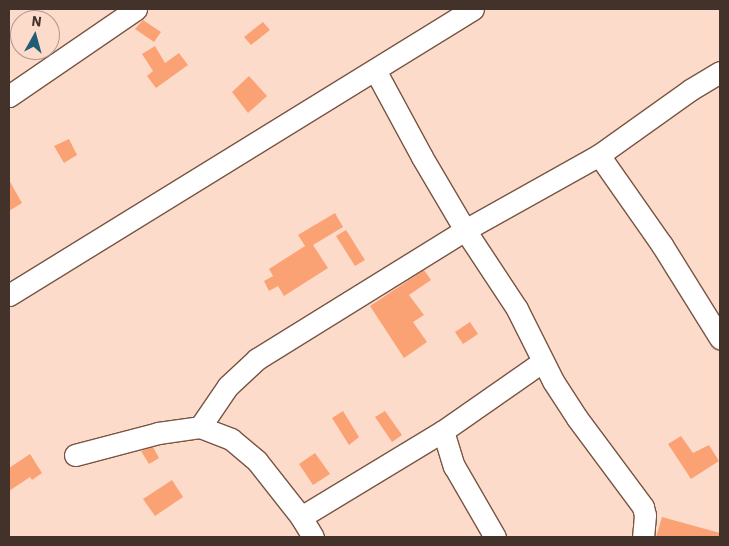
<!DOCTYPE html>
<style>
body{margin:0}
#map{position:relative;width:729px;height:546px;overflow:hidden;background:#fddbcb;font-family:"IBM Plex Sans",sans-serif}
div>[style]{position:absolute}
.building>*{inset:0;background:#fba274}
.roads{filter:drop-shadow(1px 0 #785543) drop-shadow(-1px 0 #785543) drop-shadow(0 1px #785543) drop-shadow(0 -1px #785543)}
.minor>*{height:21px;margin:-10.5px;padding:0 10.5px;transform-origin:10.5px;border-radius:10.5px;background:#fff}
span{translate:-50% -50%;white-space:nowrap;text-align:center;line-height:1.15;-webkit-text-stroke:4px #fddbcb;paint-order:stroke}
.frame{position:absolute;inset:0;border:10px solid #42322a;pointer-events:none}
.north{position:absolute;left:10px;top:10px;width:50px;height:50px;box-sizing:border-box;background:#fddbcb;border:1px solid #b2978b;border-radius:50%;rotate:7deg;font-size:14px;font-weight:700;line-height:20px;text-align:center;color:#42322a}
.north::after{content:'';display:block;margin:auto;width:18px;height:22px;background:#215e75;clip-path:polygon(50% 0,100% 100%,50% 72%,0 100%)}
</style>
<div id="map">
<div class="building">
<i style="clip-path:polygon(143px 20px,161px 32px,154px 42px,135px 29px)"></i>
<i style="clip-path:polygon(263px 22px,270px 30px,251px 45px,244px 37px)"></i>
<i style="clip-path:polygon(155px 46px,165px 63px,179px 53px,188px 65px,156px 88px,147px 76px,153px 71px,142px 54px)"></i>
<i style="clip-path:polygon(249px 76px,267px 96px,248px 113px,232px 92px)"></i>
<i style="clip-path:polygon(69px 139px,77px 155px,64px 163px,54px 146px)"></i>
<i style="clip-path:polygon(9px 180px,22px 203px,9px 211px)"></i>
<i style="clip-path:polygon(335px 213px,343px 227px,313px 245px,328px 268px,284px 296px,278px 286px,269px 291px,264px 281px,273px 276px,269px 269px,305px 246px,298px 235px)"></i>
<i style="clip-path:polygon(346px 230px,365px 260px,355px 266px,336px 236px)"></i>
<i style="clip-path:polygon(424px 270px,431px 280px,409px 295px,424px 315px,413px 322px,427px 342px,404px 358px,370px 306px)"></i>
<i style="clip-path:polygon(470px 322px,478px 334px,463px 344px,455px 332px)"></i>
<i style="clip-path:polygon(343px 411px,359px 437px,349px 445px,332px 418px)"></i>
<i style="clip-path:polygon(385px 411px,402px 435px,392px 442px,375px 417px)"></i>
<i style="clip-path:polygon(681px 436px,693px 453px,709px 445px,719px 461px,691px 479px,668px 444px)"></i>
<i style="clip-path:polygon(153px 447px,159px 458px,149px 464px,141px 451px)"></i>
<i style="clip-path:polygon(315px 453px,330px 474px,313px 485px,299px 464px)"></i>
<i style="clip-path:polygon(30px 454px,42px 473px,32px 480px,30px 477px,9px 491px,9px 468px)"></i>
<i style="clip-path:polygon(172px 480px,183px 497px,155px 516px,143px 499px)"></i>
<i style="clip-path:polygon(662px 517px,720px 533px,720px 537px,656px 537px)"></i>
</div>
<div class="roads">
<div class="minor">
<i style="left:375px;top:70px;width:99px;rotate:61.6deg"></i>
<i style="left:422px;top:157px;width:85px;rotate:59.5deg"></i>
<i style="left:465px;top:230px;width:95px;rotate:56.6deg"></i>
<i style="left:517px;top:309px;width:80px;rotate:63.4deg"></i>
<i style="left:553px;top:381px;width:44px;rotate:57deg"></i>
<i style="left:577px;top:418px;width:111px;rotate:53.4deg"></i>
<i style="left:643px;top:507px;width:8px;rotate:76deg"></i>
<i style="left:645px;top:515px;width:22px;rotate:95deg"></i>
<i style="left:9px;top:96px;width:154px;rotate:-34.4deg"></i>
<i style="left:599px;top:155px;width:110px;rotate:55deg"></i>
<i style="left:662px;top:245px;width:110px;rotate:58.1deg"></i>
<i style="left:9px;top:295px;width:545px;rotate:-31.65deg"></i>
<i style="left:200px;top:427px;width:33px;rotate:21deg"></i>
<i style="left:231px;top:439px;width:34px;rotate:40deg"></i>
<i style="left:257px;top:461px;width:71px;rotate:51.8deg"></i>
<i style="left:301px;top:517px;width:23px;rotate:59deg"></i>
<i style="left:443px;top:431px;width:37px;rotate:73deg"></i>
<i style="left:454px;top:466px;width:82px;rotate:60deg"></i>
<i style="left:75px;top:455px;width:86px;rotate:-14.8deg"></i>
<i style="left:158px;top:433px;width:42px;rotate:-8.1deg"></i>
<i style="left:200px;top:427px;width:50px;rotate:-55.7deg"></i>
<i style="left:228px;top:386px;width:40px;rotate:-43deg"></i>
<i style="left:257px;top:359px;width:245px;rotate:-31.8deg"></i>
<i style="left:465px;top:230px;width:154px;rotate:-29.2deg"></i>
<i style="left:599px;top:155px;width:112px;rotate:-35.5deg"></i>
<i style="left:690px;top:90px;width:35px;rotate:-31deg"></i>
<i style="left:301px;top:517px;width:166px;rotate:-31.2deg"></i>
<i style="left:443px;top:431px;width:121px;rotate:-34.9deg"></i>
</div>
</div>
<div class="frame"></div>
<div class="north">N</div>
</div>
